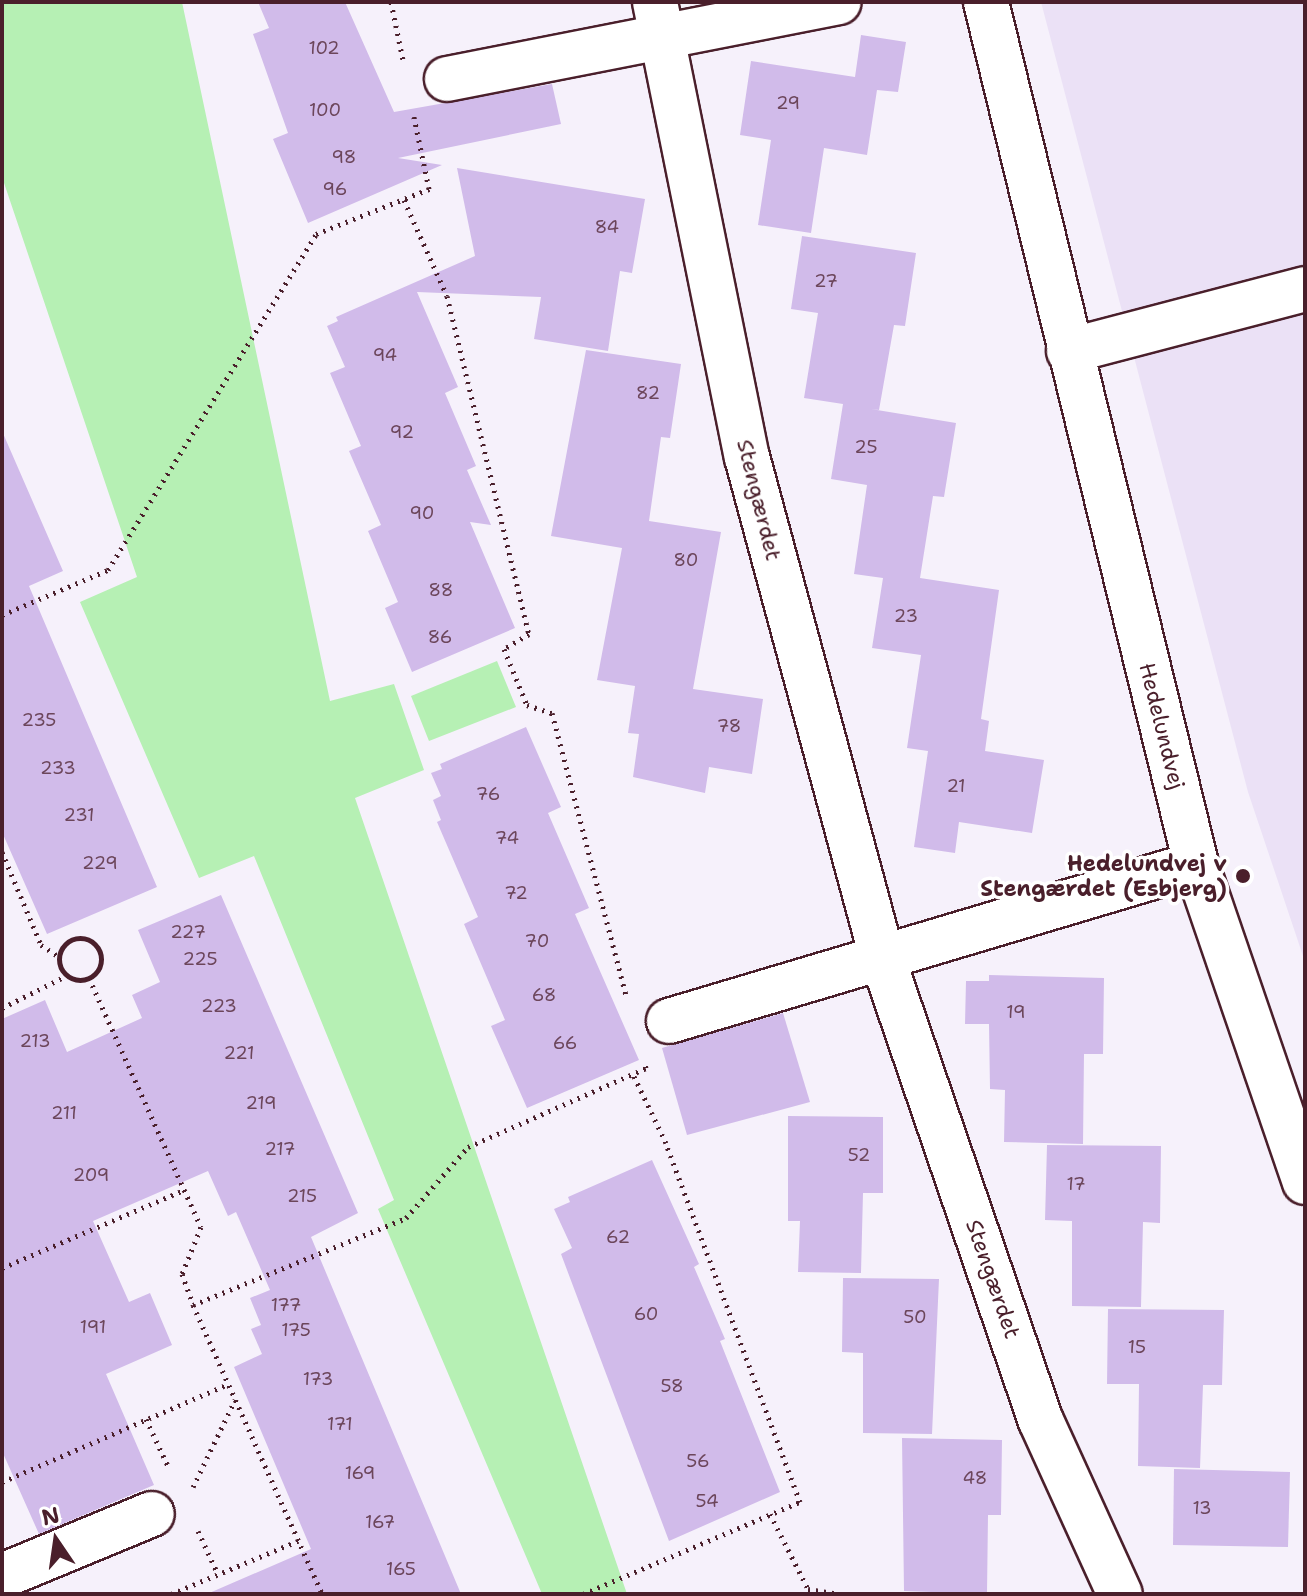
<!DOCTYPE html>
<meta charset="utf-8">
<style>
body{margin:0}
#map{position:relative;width:1307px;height:1596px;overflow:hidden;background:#f6f1fb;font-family:"Shantell Sans",sans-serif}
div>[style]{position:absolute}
.built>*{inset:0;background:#ebe1f6}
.green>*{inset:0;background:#b6f0b4}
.building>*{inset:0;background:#d1bbea}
.path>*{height:5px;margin-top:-2.5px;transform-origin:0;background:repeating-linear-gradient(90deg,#4a1f2b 0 2px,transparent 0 8px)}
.path>.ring{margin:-2.5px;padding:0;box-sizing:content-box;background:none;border:5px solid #4a1f2b;border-radius:50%}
.roads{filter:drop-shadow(2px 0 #4a1f2b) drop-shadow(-2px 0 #4a1f2b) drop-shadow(0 2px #4a1f2b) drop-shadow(0 -2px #4a1f2b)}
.minor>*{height:44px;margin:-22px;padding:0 22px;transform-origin:22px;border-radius:22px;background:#fff}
.dots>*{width:22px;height:22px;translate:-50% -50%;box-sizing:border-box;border:4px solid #fff;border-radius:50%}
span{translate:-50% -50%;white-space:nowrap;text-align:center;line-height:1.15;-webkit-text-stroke:7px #fff;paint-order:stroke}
.number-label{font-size:18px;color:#6c465b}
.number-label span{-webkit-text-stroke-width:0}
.street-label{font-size:22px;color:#4a1f2b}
.poi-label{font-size:22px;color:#4a1f2b;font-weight:700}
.right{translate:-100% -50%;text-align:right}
.frame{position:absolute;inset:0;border:4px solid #4a1f2b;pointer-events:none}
.north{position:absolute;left:16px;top:1500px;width:80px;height:80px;-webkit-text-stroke:6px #fff;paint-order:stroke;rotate:347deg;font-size:22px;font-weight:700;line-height:32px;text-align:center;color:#4a1f2b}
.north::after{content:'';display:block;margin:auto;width:28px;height:36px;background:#4a1f2b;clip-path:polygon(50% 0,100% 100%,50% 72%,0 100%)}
</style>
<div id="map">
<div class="built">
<i style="clip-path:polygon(1041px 2px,1305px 2px,1305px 962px,1248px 792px)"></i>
</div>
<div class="green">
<i style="clip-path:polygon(2px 2px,182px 2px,330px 701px,394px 684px,424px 770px,355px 798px,627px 1594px,542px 1594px,378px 1209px,394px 1200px,254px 856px,199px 878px,80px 602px,137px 577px,2px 177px)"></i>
<i style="clip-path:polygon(497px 661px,516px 707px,429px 741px,411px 696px)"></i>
</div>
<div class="building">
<i style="clip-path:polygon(258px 2px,345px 2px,394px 112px,552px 84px,561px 124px,398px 158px,442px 165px,308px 223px,273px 139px,288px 133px,253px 34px,269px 28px)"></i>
<i style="clip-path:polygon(861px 35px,906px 42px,898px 92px,877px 90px,867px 155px,824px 148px,811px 233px,758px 225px,771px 140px,740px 135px,751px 61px,855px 77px)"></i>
<i style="clip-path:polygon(457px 168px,645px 199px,632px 273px,620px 271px,608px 351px,534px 339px,541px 297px,417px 292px,458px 387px,445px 393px,476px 466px,467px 470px,491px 525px,470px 522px,515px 628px,412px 672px,385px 608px,398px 602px,368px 531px,381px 525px,349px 451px,361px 446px,330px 373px,345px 367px,327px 326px,338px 321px,336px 317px,475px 256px)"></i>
<i style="clip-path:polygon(802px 236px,916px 253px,905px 326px,894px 325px,879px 410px,871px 409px,956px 423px,944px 497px,933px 496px,920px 578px,999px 590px,981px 719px,989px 721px,985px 751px,1044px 760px,1032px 833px,959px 822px,955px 853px,914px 847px,928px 751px,907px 748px,921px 655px,872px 648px,883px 578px,854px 574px,867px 485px,831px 479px,843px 404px,804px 398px,818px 313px,791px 309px)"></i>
<i style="clip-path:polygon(586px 350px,681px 364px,670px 438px,661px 437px,649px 521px,721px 532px,693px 689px,763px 699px,752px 774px,709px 767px,705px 793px,633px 777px,639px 734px,628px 733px,635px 686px,597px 680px,622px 548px,551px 536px)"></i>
<i style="clip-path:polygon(2px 431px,63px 571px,29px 586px,157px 887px,47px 934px,2px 832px)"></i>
<i style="clip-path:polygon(526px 727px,561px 807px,548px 813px,589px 908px,575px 914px,639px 1060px,527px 1108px,491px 1026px,505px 1020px,464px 924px,478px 917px,437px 822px,441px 820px,433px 800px,441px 796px,431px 773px,442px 769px,440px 764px)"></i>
<i style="clip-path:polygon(221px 895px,358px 1213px,311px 1237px,461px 1594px,207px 1594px,311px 1549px,234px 1367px,262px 1354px,251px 1329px,261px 1325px,250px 1298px,270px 1290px,236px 1212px,228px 1216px,208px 1171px,93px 1221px,129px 1302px,150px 1293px,172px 1345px,106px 1374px,154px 1485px,39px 1534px,2px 1451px,2px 1019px,45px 1000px,67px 1052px,142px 1018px,132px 995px,160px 982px,138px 930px)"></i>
<i style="clip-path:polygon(989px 975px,1104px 978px,1103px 1054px,1084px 1054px,1083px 1144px,1004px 1142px,1005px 1090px,990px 1089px,989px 1024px,965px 1024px,966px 981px,989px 981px)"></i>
<i style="clip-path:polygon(783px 1013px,810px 1102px,687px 1135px,662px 1048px)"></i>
<i style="clip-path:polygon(788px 1116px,883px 1117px,883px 1193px,863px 1193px,861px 1273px,798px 1272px,800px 1221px,788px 1221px)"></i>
<i style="clip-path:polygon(1047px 1145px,1161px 1146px,1160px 1223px,1143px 1222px,1141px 1307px,1072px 1306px,1072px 1221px,1045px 1220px)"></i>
<i style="clip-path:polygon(652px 1160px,699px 1264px,694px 1267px,725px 1339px,720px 1341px,780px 1492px,669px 1541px,561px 1254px,572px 1248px,554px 1209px,570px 1202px,568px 1197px)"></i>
<i style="clip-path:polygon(843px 1278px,939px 1279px,932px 1434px,863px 1433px,863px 1353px,842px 1352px)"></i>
<i style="clip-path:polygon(1108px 1309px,1224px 1310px,1222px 1385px,1203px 1385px,1200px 1468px,1138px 1466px,1139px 1384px,1107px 1384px)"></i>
<i style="clip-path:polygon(902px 1438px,1002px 1440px,1001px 1515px,988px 1515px,987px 1594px,904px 1591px)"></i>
<i style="clip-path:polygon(1174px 1469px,1290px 1472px,1288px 1547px,1173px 1545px)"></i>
</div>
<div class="path">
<i style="left:391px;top:2px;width:59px;rotate:78.3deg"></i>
<i style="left:404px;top:200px;width:105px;rotate:65.9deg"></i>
<i style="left:447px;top:296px;width:348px;rotate:76.4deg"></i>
<i style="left:529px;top:634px;width:29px;rotate:149deg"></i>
<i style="left:504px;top:649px;width:61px;rotate:67.7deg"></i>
<i style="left:527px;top:705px;width:26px;rotate:18deg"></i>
<i style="left:552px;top:713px;width:295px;rotate:75.3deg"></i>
<i style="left:2px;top:615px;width:115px;rotate:-23deg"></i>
<i style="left:108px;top:570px;width:395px;rotate:-58.2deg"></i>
<i style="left:316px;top:234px;width:122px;rotate:-21.7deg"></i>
<i style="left:429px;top:189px;width:74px;rotate:-101.8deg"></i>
<i style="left:2px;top:852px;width:101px;rotate:67.2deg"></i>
<i style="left:41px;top:945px;width:20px;rotate:33deg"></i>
<i class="ring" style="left:59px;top:938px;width:37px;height:37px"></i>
<i style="left:89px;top:978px;width:273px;rotate:65.8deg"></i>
<i style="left:201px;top:1227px;width:51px;rotate:112deg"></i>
<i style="left:182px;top:1274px;width:33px;rotate:70deg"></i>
<i style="left:193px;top:1305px;width:316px;rotate:65.9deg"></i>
<i style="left:2px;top:1008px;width:74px;rotate:-26.6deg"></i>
<i style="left:2px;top:1268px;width:198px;rotate:-23.2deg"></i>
<i style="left:193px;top:1305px;width:230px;rotate:-22.2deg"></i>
<i style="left:406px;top:1218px;width:94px;rotate:-48.9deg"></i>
<i style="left:468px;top:1147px;width:195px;rotate:-23.9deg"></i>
<i style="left:646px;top:1068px;width:7px;rotate:-106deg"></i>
<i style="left:146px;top:1419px;width:54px;rotate:64.9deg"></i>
<i style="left:2px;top:1482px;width:246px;rotate:-23.4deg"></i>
<i style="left:193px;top:1487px;width:97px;rotate:-64.2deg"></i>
<i style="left:770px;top:1514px;width:84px;rotate:63.1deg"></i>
<i style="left:808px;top:1589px;width:30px;rotate:9deg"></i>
<i style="left:198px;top:1531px;width:47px;rotate:65.1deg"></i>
<i style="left:171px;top:1594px;width:138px;rotate:-22.7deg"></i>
<i style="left:583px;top:1594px;width:236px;rotate:-23deg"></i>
<i style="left:800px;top:1502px;width:383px;rotate:-110.5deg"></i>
<i style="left:666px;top:1143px;width:76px;rotate:-115.6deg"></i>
</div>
<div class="roads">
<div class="minor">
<i style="left:655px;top:2px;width:464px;rotate:78.6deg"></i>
<i style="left:747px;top:457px;width:518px;rotate:74.89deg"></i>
<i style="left:882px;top:957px;width:490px;rotate:71.1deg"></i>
<i style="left:1041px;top:1421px;width:190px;rotate:65.5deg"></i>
<i style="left:986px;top:2px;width:887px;rotate:76.31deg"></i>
<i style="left:1196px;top:864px;width:336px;rotate:71.1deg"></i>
<i style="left:447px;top:79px;width:399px;rotate:-11.1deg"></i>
<i style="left:1069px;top:351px;width:244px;rotate:-14.7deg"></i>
<i style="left:669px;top:1021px;width:550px;rotate:-16.59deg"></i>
<i style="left:2px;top:1576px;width:162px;rotate:-22.5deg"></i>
</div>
</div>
<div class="dots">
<i style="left:1243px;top:876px;background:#4a1f2b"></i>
</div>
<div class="number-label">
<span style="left:324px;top:48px">102</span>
<span style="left:788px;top:103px">29</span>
<span style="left:325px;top:110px">100</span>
<span style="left:344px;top:157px">98</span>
<span style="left:335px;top:189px">96</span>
<span style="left:607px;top:227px">84</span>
<span style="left:826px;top:281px">27</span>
<span style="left:385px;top:355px">94</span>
<span style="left:648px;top:393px">82</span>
<span style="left:402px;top:432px">92</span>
<span style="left:866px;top:447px">25</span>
<span style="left:422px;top:513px">90</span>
<span style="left:686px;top:560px">80</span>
<span style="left:441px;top:590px">88</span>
<span style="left:906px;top:616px">23</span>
<span style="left:440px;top:637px">86</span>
<span style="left:39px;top:720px">235</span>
<span style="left:729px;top:726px">78</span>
<span style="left:58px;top:768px">233</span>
<span style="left:956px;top:786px">21</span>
<span style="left:488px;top:794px">76</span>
<span style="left:79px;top:815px">231</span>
<span style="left:507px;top:838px">74</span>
<span style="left:100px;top:863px">229</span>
<span style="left:516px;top:893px">72</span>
<span style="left:188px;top:932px">227</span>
<span style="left:537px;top:941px">70</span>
<span style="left:200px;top:959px">225</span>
<span style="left:544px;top:995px">68</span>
<span style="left:219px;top:1006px">223</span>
<span style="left:1016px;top:1012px">19</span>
<span style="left:35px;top:1041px">213</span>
<span style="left:565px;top:1043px">66</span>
<span style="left:239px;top:1053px">221</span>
<span style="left:261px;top:1103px">219</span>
<span style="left:64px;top:1113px">211</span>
<span style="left:280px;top:1149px">217</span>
<span style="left:859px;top:1155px">52</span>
<span style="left:91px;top:1175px">209</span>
<span style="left:1076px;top:1184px">17</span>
<span style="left:302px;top:1196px">215</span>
<span style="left:618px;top:1237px">62</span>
<span style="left:286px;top:1305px">177</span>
<span style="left:646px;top:1314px">60</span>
<span style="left:915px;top:1317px">50</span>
<span style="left:93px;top:1327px">191</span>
<span style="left:296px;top:1330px">175</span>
<span style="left:1137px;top:1347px">15</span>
<span style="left:318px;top:1379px">173</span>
<span style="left:672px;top:1386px">58</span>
<span style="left:340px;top:1424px">171</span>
<span style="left:698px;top:1461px">56</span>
<span style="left:360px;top:1473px">169</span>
<span style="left:975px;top:1478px">48</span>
<span style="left:707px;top:1501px">54</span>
<span style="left:1202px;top:1508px">13</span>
<span style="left:380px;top:1522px">167</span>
<span style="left:401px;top:1569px">165</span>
</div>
<div class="street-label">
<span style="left:759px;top:500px;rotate:76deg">Stengærdet</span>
<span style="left:1162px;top:726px;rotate:76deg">Hedelundvej</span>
<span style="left:993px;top:1279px;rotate:71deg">Stengærdet</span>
</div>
<div class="poi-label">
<span class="right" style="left:1227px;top:876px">Hedelundvej v<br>Stengærdet (Esbjerg)</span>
</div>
<div class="frame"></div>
<div class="north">N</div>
</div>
